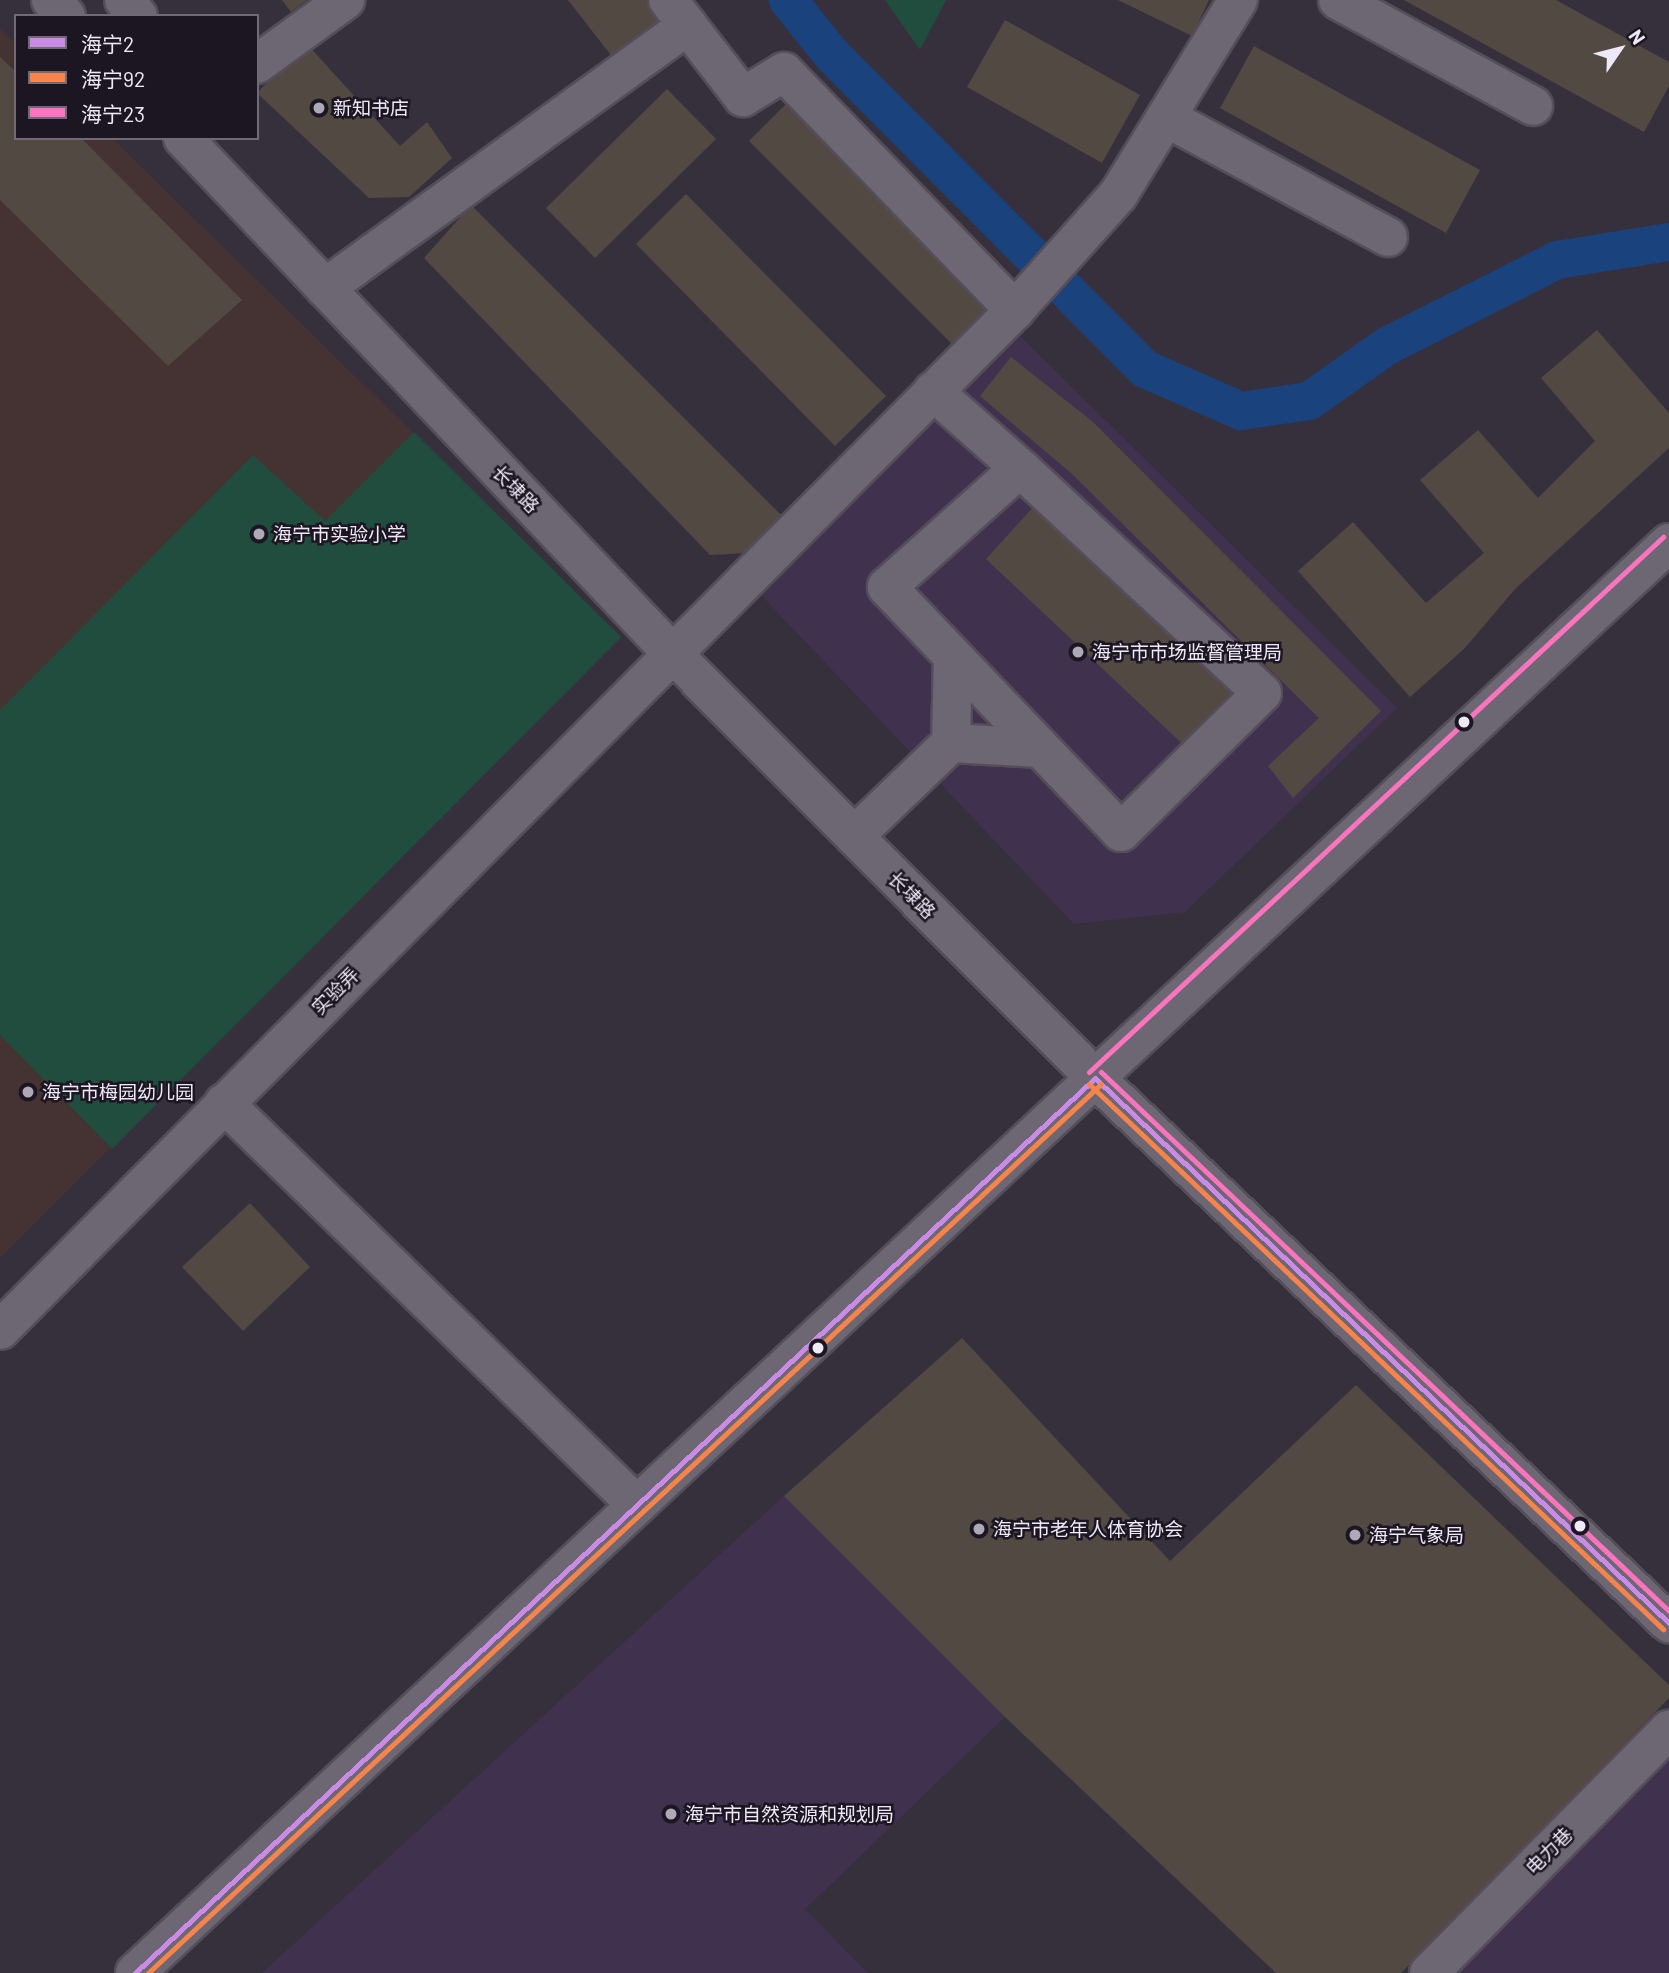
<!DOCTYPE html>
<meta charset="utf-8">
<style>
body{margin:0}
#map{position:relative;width:1669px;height:1973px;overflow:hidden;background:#36303d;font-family:Barlow,"Noto Sans SC",sans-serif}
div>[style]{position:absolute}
.built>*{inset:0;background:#40324e}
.education>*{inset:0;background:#453232}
.green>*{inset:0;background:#204d3d}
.canal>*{height:38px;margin:-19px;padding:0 19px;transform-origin:19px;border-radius:19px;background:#1a427c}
.building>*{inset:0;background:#524943}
.roads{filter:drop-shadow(2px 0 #554e5a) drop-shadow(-2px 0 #554e5a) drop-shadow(0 2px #554e5a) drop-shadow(0 -2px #554e5a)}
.minor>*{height:38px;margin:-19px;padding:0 19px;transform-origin:19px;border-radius:19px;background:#6d6773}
.bus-1>*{height:5px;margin:-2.5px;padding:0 2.5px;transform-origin:2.5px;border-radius:2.5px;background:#ca8be6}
.bus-2>*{height:5px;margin:-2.5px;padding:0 2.5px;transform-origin:2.5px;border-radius:2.5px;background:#f8844c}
.bus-3>*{height:5px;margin:-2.5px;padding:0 2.5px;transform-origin:2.5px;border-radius:2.5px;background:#fc73be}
.dots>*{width:19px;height:19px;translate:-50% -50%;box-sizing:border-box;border:4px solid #1b1621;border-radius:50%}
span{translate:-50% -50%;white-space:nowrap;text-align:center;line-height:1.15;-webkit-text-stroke:5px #1b1621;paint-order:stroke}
.poi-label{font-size:19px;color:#efe8f8}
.left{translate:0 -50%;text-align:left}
.street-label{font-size:19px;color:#efe8f8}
.legend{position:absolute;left:14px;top:14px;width:245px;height:126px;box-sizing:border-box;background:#1b1621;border:2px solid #706a77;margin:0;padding:9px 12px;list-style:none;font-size:21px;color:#efe8f8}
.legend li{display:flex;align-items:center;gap:14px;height:35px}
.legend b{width:35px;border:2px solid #706a77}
.north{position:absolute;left:1585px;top:14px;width:70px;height:70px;-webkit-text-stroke:5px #1b1621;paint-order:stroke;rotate:55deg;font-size:19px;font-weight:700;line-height:28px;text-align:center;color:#efe8f8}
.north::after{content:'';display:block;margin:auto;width:24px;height:32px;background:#efe8f8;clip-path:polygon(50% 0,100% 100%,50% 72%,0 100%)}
</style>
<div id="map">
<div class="built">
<i style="clip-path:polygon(1019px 335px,1397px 708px,1185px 912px,1074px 924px,762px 596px)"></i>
<i style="clip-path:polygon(784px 1496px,1005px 1717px,805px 1909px,868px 1973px,262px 1973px)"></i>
<i style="clip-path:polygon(1669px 1756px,1669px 1973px,1459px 1973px)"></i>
</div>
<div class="education">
<i style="clip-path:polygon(0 29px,16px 44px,16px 138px,112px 138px,621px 637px,0 1258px)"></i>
</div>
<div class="green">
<i style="clip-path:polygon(885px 0,946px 0,920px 50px)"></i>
<i style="clip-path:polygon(414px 432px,621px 637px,112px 1149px,0 1035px,0 710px,253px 455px,325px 521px)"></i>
</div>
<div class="canal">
<i style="left:788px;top:0;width:70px;rotate:51.3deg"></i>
<i style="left:832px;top:55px;width:443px;rotate:45.1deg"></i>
<i style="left:1145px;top:369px;width:105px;rotate:23.6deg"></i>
<i style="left:1241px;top:411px;width:69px;rotate:-8.4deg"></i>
<i style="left:1309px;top:401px;width:95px;rotate:-35.2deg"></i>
<i style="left:1387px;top:346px;width:191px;rotate:-26.8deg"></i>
<i style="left:1557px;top:260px;width:113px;rotate:-9.1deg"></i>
</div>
<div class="building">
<i style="clip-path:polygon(282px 0,307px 0,291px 12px)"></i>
<i style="clip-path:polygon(568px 0,653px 0,670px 21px,617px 63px)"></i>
<i style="clip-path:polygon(1118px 0,1209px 0,1192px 36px)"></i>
<i style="clip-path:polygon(1404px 0,1556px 0,1669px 62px,1669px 86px,1644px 132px)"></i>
<i style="clip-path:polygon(1005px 20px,1140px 95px,1102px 163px,967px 87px)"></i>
<i style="clip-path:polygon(306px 43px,400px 146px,427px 122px,452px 158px,409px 197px,369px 198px,257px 93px)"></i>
<i style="clip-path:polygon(1254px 46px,1480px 170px,1446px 233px,1220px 108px)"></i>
<i style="clip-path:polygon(0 57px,16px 72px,16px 138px,81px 138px,242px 300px,168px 366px,0 200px)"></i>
<i style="clip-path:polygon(667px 89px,716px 139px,595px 258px,546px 208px)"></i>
<i style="clip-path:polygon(791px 99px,997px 304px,955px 347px,749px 141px)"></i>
<i style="clip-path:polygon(686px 194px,886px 396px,835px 446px,636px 244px)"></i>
<i style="clip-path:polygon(471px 205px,786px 520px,748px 553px,710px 555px,424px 258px)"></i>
<i style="clip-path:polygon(1597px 330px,1669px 413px,1669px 448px,1515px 589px,1465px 648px,1410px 697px,1298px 571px,1353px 522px,1426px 603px,1484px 553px,1420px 480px,1478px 430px,1538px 498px,1595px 441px,1541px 378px)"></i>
<i style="clip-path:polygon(1011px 357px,1093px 422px,1381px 711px,1293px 798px,1268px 766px,1319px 718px,1071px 473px,980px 396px)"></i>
<i style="clip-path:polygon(1036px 504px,1239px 698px,1191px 752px,986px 559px)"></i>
<i style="clip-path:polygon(250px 1203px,310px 1267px,243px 1331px,182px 1267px)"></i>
<i style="clip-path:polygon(962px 1338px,1170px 1561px,1356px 1385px,1669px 1685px,1669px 1698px,1401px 1973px,1276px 1973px,1005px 1717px,784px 1496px)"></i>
</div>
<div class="roads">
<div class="minor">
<i style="left:51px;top:0;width:22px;rotate:47deg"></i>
<i style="left:124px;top:0;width:21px;rotate:49deg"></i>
<i style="left:668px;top:0;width:123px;rotate:52.3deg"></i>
<i style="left:743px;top:97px;width:48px;rotate:-31.4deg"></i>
<i style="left:784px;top:72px;width:332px;rotate:45.9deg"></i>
<i style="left:1338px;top:0;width:222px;rotate:28.5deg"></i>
<i style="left:257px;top:64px;width:109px;rotate:-36deg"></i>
<i style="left:1167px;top:118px;width:251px;rotate:28.3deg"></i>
<i style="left:183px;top:138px;width:709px;rotate:46.49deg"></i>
<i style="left:671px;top:652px;width:601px;rotate:45.13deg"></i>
<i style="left:1095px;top:1078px;width:792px;rotate:43.52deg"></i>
<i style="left:325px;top:288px;width:448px;rotate:-35.9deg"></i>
<i style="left:933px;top:391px;width:116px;rotate:41.5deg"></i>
<i style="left:1020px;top:468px;width:330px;rotate:42.9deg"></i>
<i style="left:1262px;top:693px;width:198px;rotate:135.4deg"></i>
<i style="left:1121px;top:832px;width:339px;rotate:-133.7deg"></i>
<i style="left:887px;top:587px;width:178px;rotate:-41.8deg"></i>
<i style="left:951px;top:743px;width:89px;rotate:3.2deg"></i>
<i style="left:854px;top:836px;width:134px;rotate:-43.8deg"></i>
<i style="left:951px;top:743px;width:86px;rotate:-88.7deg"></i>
<i style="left:224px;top:1103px;width:576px;rotate:44.23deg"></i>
<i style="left:0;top:1330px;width:1439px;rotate:-45.14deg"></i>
<i style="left:1015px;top:310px;width:154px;rotate:-48.2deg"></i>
<i style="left:1118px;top:195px;width:229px;rotate:-58.4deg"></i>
<i style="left:135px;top:1973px;width:2097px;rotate:-42.99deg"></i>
<i style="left:1429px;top:1973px;width:342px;rotate:-45.4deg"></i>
</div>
</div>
<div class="bus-1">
<i style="left:1095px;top:1078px;width:792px;rotate:43.52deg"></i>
<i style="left:135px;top:1973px;width:1312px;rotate:-42.99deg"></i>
</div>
<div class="bus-2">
<i style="left:1089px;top:1084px;width:792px;rotate:43.52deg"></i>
<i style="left:148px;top:1973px;width:1303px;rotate:-43.01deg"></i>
</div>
<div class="bus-3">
<i style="left:1089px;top:1072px;width:785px;rotate:-42.99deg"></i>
<i style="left:1101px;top:1072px;width:783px;rotate:43.5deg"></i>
</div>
<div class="dots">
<i style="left:319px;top:108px;background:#aea8b7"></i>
<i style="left:259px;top:534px;background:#aea8b7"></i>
<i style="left:1078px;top:652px;background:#aea8b7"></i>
<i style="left:1464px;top:722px;background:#efe8f8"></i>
<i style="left:28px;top:1092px;background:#aea8b7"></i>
<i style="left:818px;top:1348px;background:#efe8f8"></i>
<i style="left:1580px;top:1526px;background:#efe8f8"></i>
<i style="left:979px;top:1529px;background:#aea8b7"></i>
<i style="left:1355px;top:1535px;background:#aea8b7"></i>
<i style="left:671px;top:1814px;background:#aea8b7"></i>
</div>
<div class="poi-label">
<span class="left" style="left:333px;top:108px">新知书店</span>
<span class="left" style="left:273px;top:534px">海宁市实验小学</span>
<span class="left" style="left:1092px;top:652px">海宁市市场监督管理局</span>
<span class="left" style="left:42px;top:1092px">海宁市梅园幼儿园</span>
<span class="left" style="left:993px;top:1529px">海宁市老年人体育协会</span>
<span class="left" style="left:1369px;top:1535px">海宁气象局</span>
<span class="left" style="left:685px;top:1814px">海宁市自然资源和规划局</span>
</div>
<div class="street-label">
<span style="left:516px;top:489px;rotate:46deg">长埭路</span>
<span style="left:912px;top:895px;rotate:45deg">长埭路</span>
<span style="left:335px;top:991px;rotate:-45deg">实验弄</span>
<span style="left:1549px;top:1851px;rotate:-45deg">电力巷</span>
</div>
<ul class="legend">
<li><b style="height:9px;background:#ca8be6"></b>海宁2</li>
<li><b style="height:9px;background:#f8844c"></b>海宁92</li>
<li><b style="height:9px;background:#fc73be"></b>海宁23</li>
</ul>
<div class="north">N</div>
</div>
